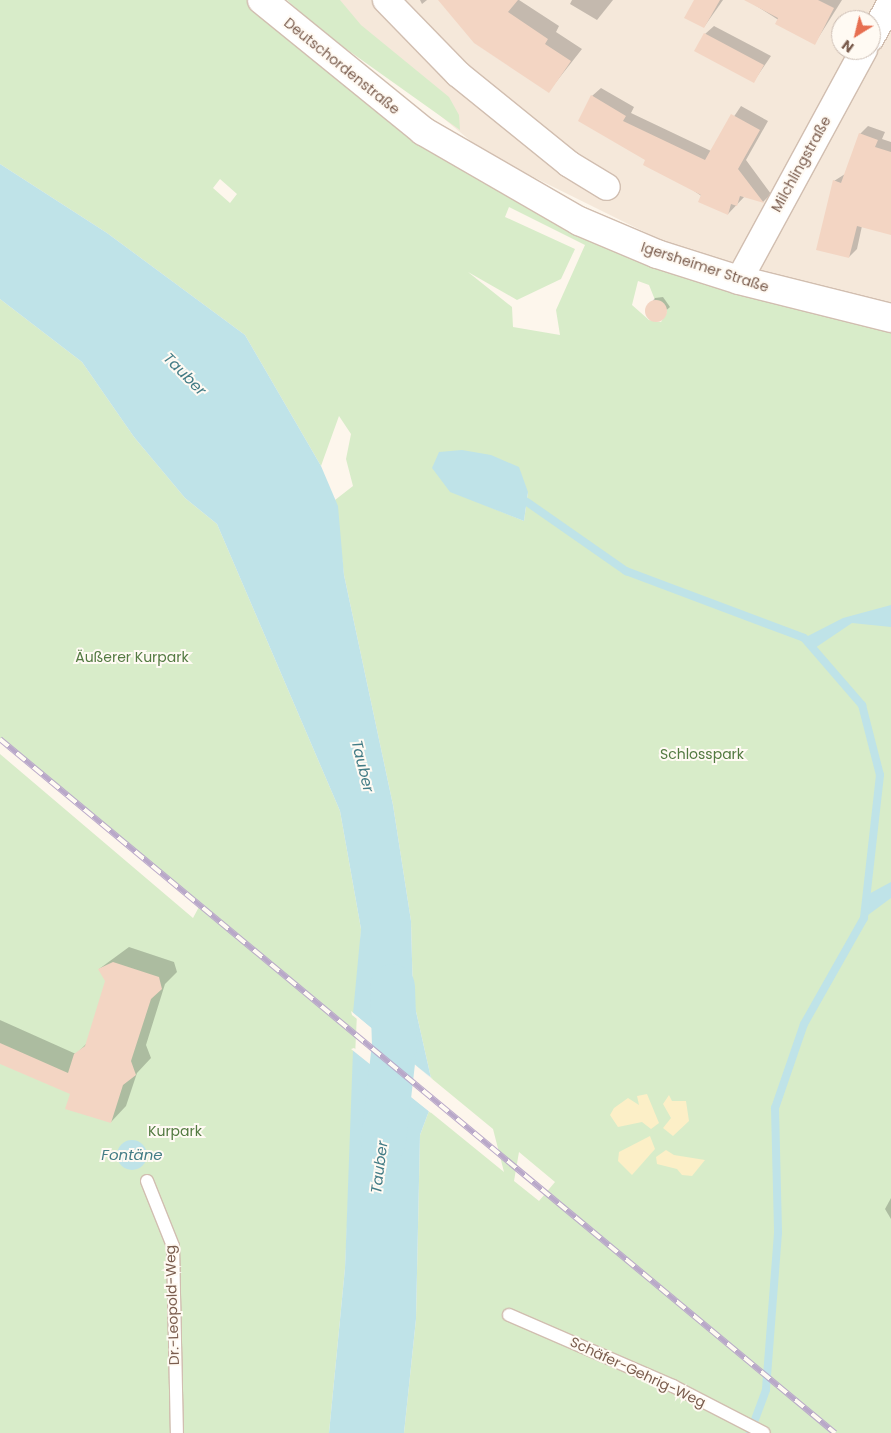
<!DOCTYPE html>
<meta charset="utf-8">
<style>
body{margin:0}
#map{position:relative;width:891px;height:1433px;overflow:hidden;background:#fdf6ec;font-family:Poppins,sans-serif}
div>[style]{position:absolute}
.residential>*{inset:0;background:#f5e8da}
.green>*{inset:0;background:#d8ecc9}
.sand>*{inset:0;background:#fcefc7}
.water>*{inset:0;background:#bfe3e8}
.round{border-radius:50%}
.pier>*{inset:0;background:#fdf6ec}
.shadow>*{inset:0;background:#0003}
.stream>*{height:8px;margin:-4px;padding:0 4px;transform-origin:4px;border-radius:4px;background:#bfe3e8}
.river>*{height:45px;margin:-22.5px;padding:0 22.5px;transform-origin:22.5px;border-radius:22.5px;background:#bfe3e8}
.building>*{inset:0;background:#f3d5c3}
.roads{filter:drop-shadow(1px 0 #d1beb0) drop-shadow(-1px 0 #d1beb0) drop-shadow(0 1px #d1beb0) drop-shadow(0 -1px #d1beb0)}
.service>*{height:12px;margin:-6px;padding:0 6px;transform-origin:6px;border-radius:6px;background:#fff}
.minor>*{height:26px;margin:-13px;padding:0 13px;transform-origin:13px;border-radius:13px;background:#fff}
.tertiary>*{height:28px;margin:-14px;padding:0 14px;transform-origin:14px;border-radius:14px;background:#fff}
.rail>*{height:5.5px;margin-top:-2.75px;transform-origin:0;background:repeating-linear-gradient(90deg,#fffaf3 0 11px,#b9a8c9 0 22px);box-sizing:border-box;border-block:1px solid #b9a8c9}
span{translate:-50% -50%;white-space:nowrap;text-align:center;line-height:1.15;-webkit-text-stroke:4px #fffaf3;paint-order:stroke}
.street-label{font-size:14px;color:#7a5c4d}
.park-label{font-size:14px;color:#537a41}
.water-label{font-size:15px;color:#437c86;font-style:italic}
.north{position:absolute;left:831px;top:10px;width:50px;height:50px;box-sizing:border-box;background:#fffaf3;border:1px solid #cabbb1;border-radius:50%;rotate:216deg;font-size:14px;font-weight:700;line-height:20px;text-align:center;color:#7a5c4d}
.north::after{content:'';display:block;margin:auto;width:18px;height:22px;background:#e76f51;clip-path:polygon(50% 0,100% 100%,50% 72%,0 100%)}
</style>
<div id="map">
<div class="residential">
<i style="clip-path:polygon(evenodd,302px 0,891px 0,891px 308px,697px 258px,485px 153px,302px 0,841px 20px,871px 20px,871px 50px,841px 50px,841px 20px)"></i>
</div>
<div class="green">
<i style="clip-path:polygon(evenodd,0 0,262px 0,351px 76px,579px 221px,891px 318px,891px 1433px,404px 1433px,416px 1319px,420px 1135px,429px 1111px,504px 1172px,493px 1129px,431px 1078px,413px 998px,411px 921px,393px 805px,344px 575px,335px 500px,353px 486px,346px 459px,351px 434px,339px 416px,321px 466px,245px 335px,107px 233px,0 164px,0 0,220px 179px,237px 194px,230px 203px,213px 188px,220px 179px,0 0,509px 207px,585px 245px,556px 310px,560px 335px,513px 327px,512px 307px,468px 272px,517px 300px,561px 279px,575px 249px,505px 217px,509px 207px,0 0,638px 281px,649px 285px,655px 300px,665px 305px,667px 312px,661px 322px,649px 320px,632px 305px,638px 281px,0 0,528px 492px,524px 521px,480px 503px,528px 492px,0 0,519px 1152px,555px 1182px,539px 1201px,514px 1181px,519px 1152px)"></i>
<i style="clip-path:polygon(287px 0,340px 0,361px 25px,449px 97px,459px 115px,460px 130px,321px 31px)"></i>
<i style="clip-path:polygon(0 299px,82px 362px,134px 437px,185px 498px,217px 524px,340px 811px,361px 929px,345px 1268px,329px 1433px,0 1433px,0 754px,193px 918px,200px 905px,0 739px)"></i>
</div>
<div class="sand">
<i style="clip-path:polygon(647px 1094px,659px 1123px,651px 1129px,642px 1122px,618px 1127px,610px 1115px,614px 1108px,628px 1098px,639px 1105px,637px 1096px)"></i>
<i style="clip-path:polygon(669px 1095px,672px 1101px,686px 1101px,689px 1121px,673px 1136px,663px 1128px,671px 1118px,663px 1104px)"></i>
<i style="clip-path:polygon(650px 1136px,655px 1149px,632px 1175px,618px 1161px,619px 1152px)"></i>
<i style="clip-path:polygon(666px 1150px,674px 1155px,705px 1160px,692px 1176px,682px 1175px,677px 1169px,657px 1164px,656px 1157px)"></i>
</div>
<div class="water">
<i style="clip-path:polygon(0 164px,107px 233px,245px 335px,321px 466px,338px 506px,344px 575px,393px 805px,411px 921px,413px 998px,431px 1078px,353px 1013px,361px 929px,340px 811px,217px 524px,185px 498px,134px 437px,82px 362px,0 299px)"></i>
<i style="clip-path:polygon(462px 450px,491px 455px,519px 467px,528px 492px,524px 521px,450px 492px,432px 468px,439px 452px)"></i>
<i style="clip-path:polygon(891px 605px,891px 627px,852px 623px,815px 648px,804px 638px,843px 618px)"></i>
<i style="clip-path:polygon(891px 882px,891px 898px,864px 918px,867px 895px)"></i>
<i style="clip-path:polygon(353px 1050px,429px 1111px,420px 1135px,416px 1319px,404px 1433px,329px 1433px,345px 1268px)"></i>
<i class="round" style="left:117px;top:1140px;width:30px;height:30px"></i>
</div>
<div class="pier">
<i style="clip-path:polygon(351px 1011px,431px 1078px,433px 1079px,352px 1015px)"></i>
<i style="clip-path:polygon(354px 1048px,430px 1110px,431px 1113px,351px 1049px)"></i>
</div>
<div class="shadow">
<i style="clip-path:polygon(420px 0,427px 0,422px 4px)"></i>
<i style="clip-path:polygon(441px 0,519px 0,559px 26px,556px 32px,582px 49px,549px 91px)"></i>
<i style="clip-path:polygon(572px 0,613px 0,597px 20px,570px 4px)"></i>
<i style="clip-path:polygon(695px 0,723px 0,704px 27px)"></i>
<i style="clip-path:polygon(747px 0,842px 0,815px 43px)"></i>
<i style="clip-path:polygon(714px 26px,771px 56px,754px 81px,705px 34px)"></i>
<i style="clip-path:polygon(601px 88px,634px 107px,631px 113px,711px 151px,741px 106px,768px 121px,746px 160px,771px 194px,763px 202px,745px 196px,728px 214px,647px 159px,592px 96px)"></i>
<i style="clip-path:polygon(868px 126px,885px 132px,882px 139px,891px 142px,891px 233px,862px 226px,857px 249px,849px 257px,834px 181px,845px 174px,860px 134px)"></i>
<i style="clip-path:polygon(663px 297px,670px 307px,654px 321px,646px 309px,655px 298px)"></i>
<i style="clip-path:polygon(129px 947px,174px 962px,177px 972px,165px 984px,146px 1045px,151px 1058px,137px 1073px,126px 1106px,111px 1122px,71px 1093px,0 1062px,0 1020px,76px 1054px,87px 1043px,106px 981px,99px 969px)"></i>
<i style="clip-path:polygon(891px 1198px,891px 1219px,885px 1209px)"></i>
</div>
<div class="stream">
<i style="left:527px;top:502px;width:121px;rotate:34.9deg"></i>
<i style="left:626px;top:571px;width:190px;rotate:20.6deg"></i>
<i style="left:804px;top:638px;width:89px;rotate:49.1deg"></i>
<i style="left:862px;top:705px;width:72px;rotate:75.6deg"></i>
<i style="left:880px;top:775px;width:144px;rotate:96.4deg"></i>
<i style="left:864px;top:918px;width:122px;rotate:119.5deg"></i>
<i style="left:804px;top:1024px;width:89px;rotate:109deg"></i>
<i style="left:775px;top:1108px;width:125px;rotate:88.6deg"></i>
<i style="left:778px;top:1233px;width:157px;rotate:94.4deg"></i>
<i style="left:766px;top:1390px;width:46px;rotate:110.4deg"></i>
</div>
<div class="river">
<i style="left:383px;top:1141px;width:98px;rotate:-83.5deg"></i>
<i style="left:394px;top:1044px;width:58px;rotate:-92deg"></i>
</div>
<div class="building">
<i style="clip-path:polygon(438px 0,518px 0,508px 12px,548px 39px,545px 44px,571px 61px,549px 93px,474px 43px)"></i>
<i style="clip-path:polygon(694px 0,720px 0,704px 28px,684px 18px)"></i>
<i style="clip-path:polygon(744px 0,818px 0,834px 8px,815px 45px,775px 24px,778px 18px)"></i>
<i style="clip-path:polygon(704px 33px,764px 65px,754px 83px,694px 51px)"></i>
<i style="clip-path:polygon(591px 95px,626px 116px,623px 121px,705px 160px,731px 114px,760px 130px,738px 169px,764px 203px,740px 196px,737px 206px,731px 204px,728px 215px,698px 202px,701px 195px,643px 165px,645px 160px,578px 121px)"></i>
<i style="clip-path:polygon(859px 133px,878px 140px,875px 147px,891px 152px,891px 235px,857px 226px,849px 258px,816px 250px,833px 180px,841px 183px)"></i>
<i class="round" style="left:645px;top:300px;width:22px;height:22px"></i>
<i style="clip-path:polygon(113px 962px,159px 977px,162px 989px,151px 999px,131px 1061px,136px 1075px,123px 1085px,111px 1123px,65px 1109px,70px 1094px,0 1064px,0 1043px,68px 1073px,74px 1054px,85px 1046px,105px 981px,98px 969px)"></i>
</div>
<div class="roads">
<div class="service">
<i style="left:147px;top:1181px;width:70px;rotate:68.2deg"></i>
<i style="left:173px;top:1246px;width:187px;rotate:88.8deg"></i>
<i style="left:509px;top:1315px;width:179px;rotate:23.4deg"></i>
<i style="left:673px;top:1386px;width:102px;rotate:27.3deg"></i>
</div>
<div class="minor">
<i style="left:386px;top:0;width:103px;rotate:45.8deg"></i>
<i style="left:458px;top:74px;width:143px;rotate:39deg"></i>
<i style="left:569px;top:164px;width:44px;rotate:31.2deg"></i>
<i style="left:871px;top:38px;width:41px;rotate:-60.9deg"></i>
<i style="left:739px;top:280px;width:262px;rotate:-61.5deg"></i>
</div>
<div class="tertiary">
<i style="left:262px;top:0;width:208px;rotate:39.1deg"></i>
<i style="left:423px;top:131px;width:180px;rotate:30deg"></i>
<i style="left:579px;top:221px;width:85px;rotate:22.9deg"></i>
<i style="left:657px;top:254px;width:86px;rotate:17.6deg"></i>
<i style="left:739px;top:280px;width:157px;rotate:14deg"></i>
</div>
</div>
<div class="rail">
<i style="left:0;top:739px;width:1086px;rotate:39.73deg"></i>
</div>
<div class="street-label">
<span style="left:342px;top:66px;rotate:39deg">Deutschordenstraße</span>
<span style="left:801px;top:164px;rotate:-61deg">Milchlingstraße</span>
<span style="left:705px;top:267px;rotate:18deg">Igersheimer Straße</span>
<span style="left:172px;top:1305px;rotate:-92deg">Dr.-Leopold-Weg</span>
<span style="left:638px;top:1372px;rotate:25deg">Schäfer-Gehrig-Weg</span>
</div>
<div class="park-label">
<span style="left:132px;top:657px">Äußerer Kurpark</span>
<span style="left:702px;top:754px">Schlosspark</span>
<span style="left:175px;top:1131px">Kurpark</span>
</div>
<div class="water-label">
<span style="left:185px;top:374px;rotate:45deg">Tauber</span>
<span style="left:363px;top:766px;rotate:76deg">Tauber</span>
<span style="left:132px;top:1155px">Fontäne</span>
<span style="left:379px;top:1167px;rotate:-83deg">Tauber</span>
</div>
<div class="north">N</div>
</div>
